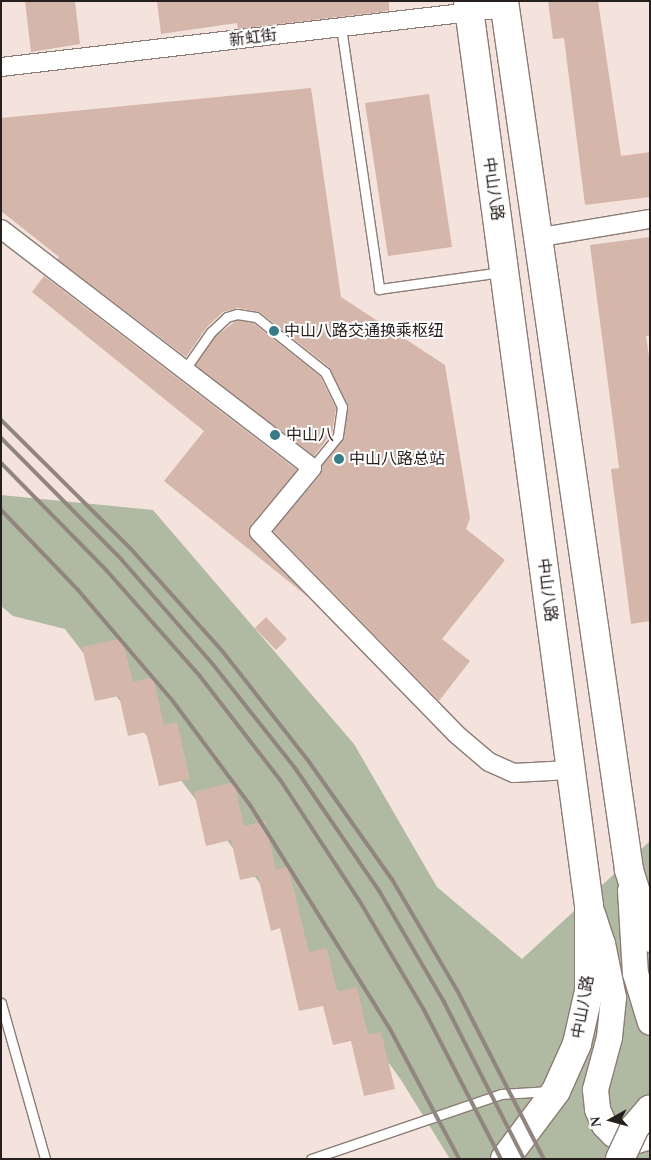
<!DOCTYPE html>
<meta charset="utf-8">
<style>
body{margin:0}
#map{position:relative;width:651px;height:1160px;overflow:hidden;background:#f4e3dc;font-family:"Times New Roman","Noto Sans SC",serif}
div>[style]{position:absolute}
.green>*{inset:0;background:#b0b9a2}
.building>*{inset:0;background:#d5b6aa}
.roads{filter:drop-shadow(1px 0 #8b7b75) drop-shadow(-1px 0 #8b7b75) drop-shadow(0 1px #8b7b75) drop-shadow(0 -1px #8b7b75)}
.lane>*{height:9px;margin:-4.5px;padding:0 4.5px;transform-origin:4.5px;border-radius:4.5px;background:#fff}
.street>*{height:18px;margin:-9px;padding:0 9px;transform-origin:9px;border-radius:9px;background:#fff}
.secondary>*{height:25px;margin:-12.5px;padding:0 12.5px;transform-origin:12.5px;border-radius:12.5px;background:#fff}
.primary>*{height:28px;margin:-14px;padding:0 14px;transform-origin:14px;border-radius:14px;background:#fff}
.rail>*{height:4px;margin:-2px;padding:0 2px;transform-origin:2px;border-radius:2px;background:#918580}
.bridges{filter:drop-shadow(1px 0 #8b7b75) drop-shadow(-1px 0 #8b7b75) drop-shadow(0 1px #8b7b75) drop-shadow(0 -1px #8b7b75)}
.highway-bridge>*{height:28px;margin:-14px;padding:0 14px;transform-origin:14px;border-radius:14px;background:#fff}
.dots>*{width:14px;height:14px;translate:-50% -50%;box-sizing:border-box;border:2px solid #fff;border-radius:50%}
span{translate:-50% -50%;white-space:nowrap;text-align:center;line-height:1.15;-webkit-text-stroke:4px #fff;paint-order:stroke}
.street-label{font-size:16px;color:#251f1d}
.poi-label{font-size:16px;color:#251f1d}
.left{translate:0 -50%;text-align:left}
.frame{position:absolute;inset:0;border:2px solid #251f1d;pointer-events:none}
.north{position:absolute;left:586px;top:1095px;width:50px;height:50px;-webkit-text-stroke:4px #fff;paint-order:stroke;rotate:263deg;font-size:14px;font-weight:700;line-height:20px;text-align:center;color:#251f1d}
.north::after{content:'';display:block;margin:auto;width:18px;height:22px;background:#251f1d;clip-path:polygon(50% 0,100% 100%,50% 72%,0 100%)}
</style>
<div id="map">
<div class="green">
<i style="clip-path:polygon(1px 495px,153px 510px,354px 744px,437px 887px,522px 959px,650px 841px,650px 1159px,450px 1159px,401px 1080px,265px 890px,65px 629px,13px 616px,1px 606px)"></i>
</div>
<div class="building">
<i style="clip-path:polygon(25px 1px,75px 1px,80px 44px,31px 52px)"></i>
<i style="clip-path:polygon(157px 1px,389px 1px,389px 11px,238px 29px,237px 23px,161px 34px)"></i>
<i style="clip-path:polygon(548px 1px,598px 1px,621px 156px,650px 152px,650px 197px,585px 205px,564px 38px,553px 39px)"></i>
<i style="clip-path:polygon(311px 88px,341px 297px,445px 365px,470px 518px,466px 529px,505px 560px,442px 639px,470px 661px,439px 701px,273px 531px,320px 475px,322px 465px,344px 437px,348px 405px,329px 367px,260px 312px,238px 308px,223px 312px,207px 327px,186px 357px,57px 259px,59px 257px,1px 211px,1px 118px)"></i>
<i style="clip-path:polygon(429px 94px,452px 247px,388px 256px,365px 103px)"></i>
<i style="clip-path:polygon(650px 237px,650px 336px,646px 336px,650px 363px,650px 621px,631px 624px,611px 469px,619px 468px,590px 245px)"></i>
<i style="clip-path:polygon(44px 276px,297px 470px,251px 525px,249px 535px,308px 597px,164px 481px,204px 431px,32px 292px)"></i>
<i style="clip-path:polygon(237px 320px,253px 323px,320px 376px,336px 408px,332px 433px,314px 456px,195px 365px,216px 336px)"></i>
<i style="clip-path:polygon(266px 617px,287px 639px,276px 650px,255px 628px)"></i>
<i style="clip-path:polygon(122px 638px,133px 682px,153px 677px,164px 725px,177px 722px,190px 779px,159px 786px,146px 732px,128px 736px,119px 696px,95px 701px,82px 647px)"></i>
<i style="clip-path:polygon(234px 782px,244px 826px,265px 821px,276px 870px,288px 866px,309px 952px,327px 948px,337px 992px,357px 987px,368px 1035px,381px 1032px,395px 1089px,364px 1096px,351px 1041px,333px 1045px,323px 1006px,299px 1011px,280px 928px,271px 931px,258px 876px,240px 880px,231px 840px,206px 846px,194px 792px)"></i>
</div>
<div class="roads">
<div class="lane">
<i style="left:341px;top:27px;width:265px;rotate:81.7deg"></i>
<i style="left:379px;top:289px;width:123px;rotate:-7.9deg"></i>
<i style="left:185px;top:369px;width:45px;rotate:-54.9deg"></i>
<i style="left:211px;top:332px;width:22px;rotate:-43deg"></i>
<i style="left:227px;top:317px;width:10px;rotate:-17deg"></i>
<i style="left:237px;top:314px;width:19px;rotate:9deg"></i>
<i style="left:256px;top:317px;width:88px;rotate:38.6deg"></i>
<i style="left:325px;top:372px;width:39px;rotate:64deg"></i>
<i style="left:342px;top:407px;width:29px;rotate:98deg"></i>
<i style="left:338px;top:436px;width:41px;rotate:129.1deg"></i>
<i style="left:1px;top:1003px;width:162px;rotate:74.2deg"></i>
<i style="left:311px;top:1159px;width:201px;rotate:-18.9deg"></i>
<i style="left:501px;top:1094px;width:49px;rotate:-3.5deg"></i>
</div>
<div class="street">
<i style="left:1px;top:67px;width:507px;rotate:-6.68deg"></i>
<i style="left:1px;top:229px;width:392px;rotate:37.5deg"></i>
<i style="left:312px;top:468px;width:83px;rotate:129.6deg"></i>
<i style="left:259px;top:532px;width:282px;rotate:45.7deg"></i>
<i style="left:456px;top:734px;width:43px;rotate:40.3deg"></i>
<i style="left:489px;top:762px;width:27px;rotate:24deg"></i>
<i style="left:514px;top:773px;width:55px;rotate:-3.1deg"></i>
<i style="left:536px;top:238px;width:116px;rotate:-9.5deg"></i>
</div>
<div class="secondary">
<i style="left:630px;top:890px;width:83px;rotate:86.6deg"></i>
<i style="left:635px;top:973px;width:51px;rotate:73deg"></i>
<i style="left:592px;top:913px;width:32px;rotate:72deg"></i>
<i style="left:602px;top:943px;width:55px;rotate:78.5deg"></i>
<i style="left:613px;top:997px;width:40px;rotate:95.7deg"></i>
<i style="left:609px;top:1037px;width:54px;rotate:105.1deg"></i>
<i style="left:595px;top:1089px;width:20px;rotate:84deg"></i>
<i style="left:597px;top:1109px;width:17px;rotate:66deg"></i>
<i style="left:604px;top:1125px;width:13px;rotate:45deg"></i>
<i style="left:613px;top:1134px;width:24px;rotate:15deg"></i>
<i style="left:636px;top:1140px;width:15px;rotate:-16deg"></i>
</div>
<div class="primary">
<i style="left:468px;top:1px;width:913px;rotate:82.38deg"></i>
<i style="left:589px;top:906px;width:85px;rotate:90deg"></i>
<i style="left:589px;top:991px;width:54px;rotate:102.8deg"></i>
<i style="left:577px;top:1044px;width:51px;rotate:114.1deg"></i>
<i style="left:556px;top:1091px;width:85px;rotate:126.9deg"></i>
<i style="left:504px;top:1px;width:878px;rotate:81.81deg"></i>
<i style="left:629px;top:870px;width:71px;rotate:72.8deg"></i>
</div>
</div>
<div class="rail">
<i style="left:1px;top:420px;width:183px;rotate:44.8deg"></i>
<i style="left:131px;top:549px;width:138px;rotate:48.2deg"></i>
<i style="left:223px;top:652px;width:136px;rotate:51.9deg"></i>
<i style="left:307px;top:759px;width:149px;rotate:54.8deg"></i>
<i style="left:393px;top:881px;width:126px;rotate:59.6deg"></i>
<i style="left:457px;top:990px;width:190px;rotate:62.8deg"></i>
<i style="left:1px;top:438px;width:170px;rotate:45.2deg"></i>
<i style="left:121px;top:559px;width:137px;rotate:48.9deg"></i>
<i style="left:211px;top:662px;width:135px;rotate:51.6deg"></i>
<i style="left:295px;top:768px;width:147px;rotate:55.6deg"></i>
<i style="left:378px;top:889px;width:131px;rotate:59.7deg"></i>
<i style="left:444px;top:1002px;width:176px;rotate:63deg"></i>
<i style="left:1px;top:463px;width:151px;rotate:45.5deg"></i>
<i style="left:107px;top:571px;width:139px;rotate:48.5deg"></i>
<i style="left:199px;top:675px;width:134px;rotate:52.3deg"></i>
<i style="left:281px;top:781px;width:142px;rotate:56.8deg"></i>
<i style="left:359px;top:900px;width:128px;rotate:59.4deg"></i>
<i style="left:424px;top:1010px;width:168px;rotate:62.7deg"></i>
<i style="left:1px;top:510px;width:111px;rotate:46.1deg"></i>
<i style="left:78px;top:590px;width:145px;rotate:49.5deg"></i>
<i style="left:172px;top:700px;width:131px;rotate:53.4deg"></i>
<i style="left:250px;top:805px;width:264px;rotate:58deg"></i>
<i style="left:390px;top:1029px;width:147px;rotate:62deg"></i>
</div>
<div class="bridges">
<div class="highway-bridge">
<i style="left:620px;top:1159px;width:35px;rotate:-65deg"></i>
<i style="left:635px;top:1127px;width:23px;rotate:-50deg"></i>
</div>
</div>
<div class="dots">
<i style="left:274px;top:331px;background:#367c88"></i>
<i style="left:275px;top:435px;background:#367c88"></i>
<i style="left:339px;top:459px;background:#367c88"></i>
</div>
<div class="street-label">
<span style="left:253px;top:38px;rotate:-7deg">新虹街</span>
<span style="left:493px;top:189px;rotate:82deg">中山八路</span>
<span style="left:547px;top:590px;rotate:83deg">中山八路</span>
<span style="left:583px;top:1007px;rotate:-80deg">中山八路</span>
</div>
<div class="poi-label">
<span class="left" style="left:284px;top:331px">中山八路交通换乘枢纽</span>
<span class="left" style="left:286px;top:435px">中山八</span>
<span class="left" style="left:349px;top:459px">中山八路总站</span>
</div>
<div class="frame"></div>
<div class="north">N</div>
</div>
